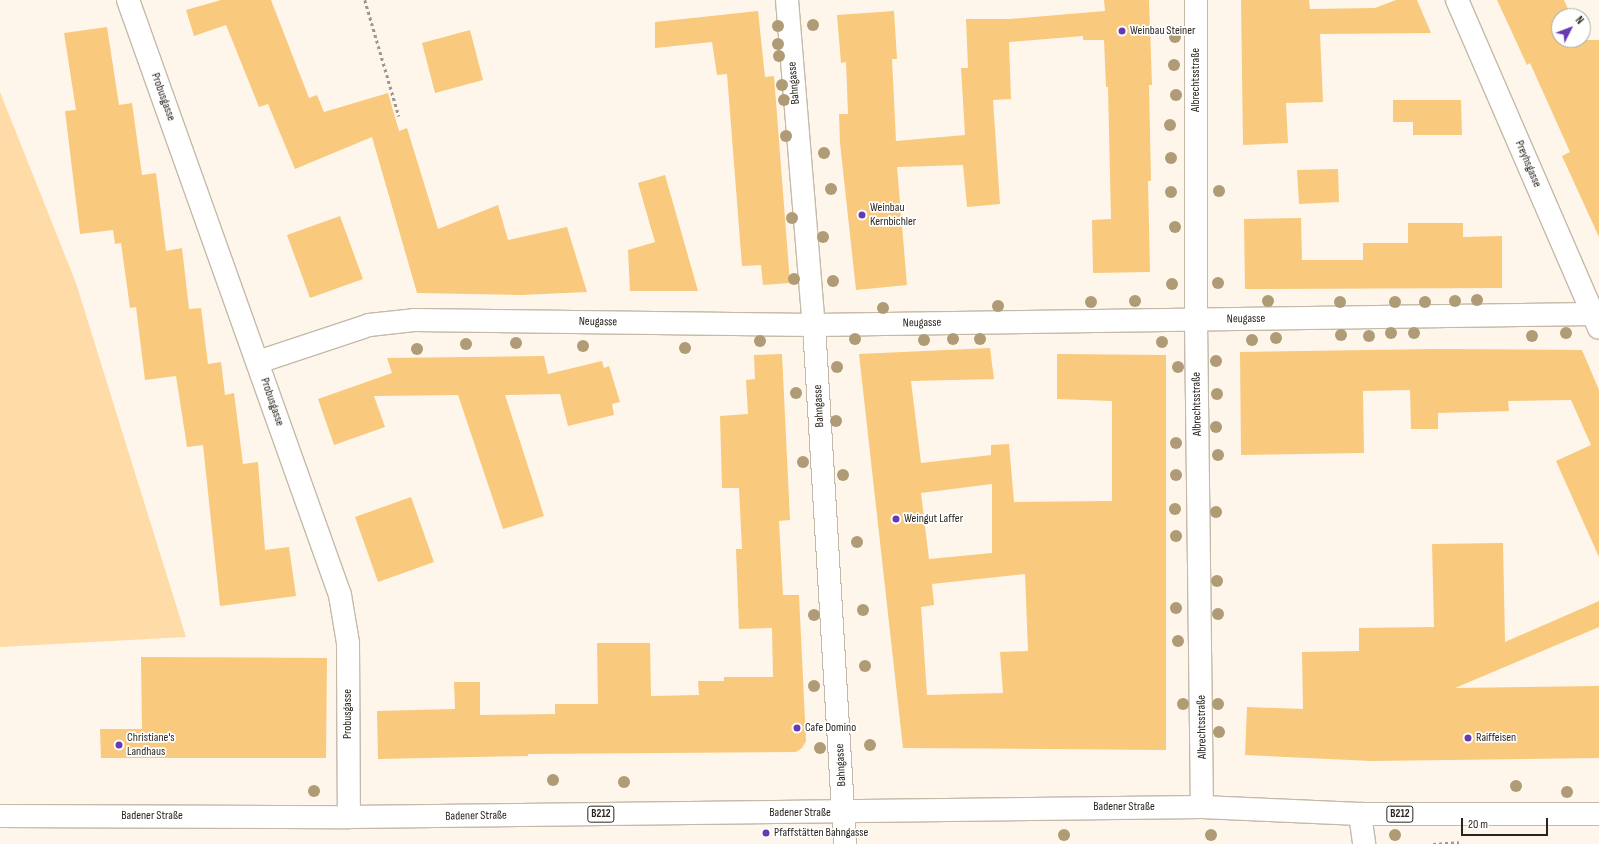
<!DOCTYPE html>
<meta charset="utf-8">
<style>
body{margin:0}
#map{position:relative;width:1599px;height:844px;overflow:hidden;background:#fef6eb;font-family:"Sofia Sans Condensed",sans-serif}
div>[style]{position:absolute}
.green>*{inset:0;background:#ffdca7}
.building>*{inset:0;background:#f9c97d}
.path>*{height:2.5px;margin-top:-1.25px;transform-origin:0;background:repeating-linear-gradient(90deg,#9d978e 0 3px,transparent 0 6px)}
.roads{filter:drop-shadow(1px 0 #c5baa8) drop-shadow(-1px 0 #c5baa8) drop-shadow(0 1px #c5baa8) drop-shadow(0 -1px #c5baa8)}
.minor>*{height:22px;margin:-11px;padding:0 11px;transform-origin:11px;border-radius:11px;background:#fff}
.major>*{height:22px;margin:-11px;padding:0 11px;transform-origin:11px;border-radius:11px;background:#fff}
.trees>*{width:12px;height:12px;margin:-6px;border-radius:50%;background:#af9b76}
.dots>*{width:11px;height:11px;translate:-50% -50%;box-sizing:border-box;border:2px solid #fff;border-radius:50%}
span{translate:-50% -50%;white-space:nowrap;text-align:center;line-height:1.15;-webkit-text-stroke:3.5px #fff;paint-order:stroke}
.shield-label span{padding:1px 3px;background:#fff;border:1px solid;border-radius:3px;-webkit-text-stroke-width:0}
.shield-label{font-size:11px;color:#29251e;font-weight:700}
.poi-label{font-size:12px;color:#29251e}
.left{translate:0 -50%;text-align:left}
.street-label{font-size:12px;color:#29251e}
.north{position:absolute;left:1551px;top:8px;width:40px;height:40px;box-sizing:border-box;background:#fff;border:1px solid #a9a8a5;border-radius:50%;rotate:48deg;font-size:11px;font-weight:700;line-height:16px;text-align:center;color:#29251e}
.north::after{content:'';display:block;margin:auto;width:14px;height:18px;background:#663bb2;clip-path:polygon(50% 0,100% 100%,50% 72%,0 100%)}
.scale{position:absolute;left:1461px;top:818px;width:87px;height:18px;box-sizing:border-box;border:2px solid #29251e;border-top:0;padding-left:5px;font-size:12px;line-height:14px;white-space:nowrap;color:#29251e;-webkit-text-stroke:3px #fff;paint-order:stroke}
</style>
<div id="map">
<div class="green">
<i style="clip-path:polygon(0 92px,76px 283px,186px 637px,0 647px)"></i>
</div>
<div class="building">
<i style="clip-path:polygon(221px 0,271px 0,309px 98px,317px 95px,324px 112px,388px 93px,399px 131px,407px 128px,438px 229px,498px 205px,508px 240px,567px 227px,587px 292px,521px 295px,417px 293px,372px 137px,295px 169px,268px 104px,259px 107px,226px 25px,194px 36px,186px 10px)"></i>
<i style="clip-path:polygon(1104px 0,1149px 0,1152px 85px,1149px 85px,1151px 181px,1148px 181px,1150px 272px,1093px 273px,1092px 220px,1111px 219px,1108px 87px,1106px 87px,1104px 40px,1083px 40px,1083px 36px,1009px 42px,1011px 99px,993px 100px,1000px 204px,967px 207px,963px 165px,897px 167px,907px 285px,856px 290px,840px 143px,839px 114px,848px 114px,846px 62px,841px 63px,837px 15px,894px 11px,897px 59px,892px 59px,896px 141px,965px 135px,961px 68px,968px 68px,966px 19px,1009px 19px,1105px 11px)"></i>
<i style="clip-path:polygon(1241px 0,1309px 0,1310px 9px,1375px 8px,1396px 0,1417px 0,1431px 33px,1320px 34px,1323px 102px,1286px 103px,1288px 143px,1243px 145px)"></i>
<i style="clip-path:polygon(1497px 0,1564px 0,1571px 16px,1559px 16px,1559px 40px,1599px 40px,1599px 237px,1562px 156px,1570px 152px,1530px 63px,1527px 65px)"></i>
<i style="clip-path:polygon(758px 11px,765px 77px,774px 76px,790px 283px,763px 285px,761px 265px,742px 266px,727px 74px,717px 75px,712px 42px,655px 48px,655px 22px)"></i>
<i style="clip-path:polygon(107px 27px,119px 105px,132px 103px,142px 175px,156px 173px,166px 251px,182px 248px,189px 309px,201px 308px,208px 364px,221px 362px,225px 395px,234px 393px,243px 464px,258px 462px,265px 550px,289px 547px,296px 596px,220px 606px,203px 445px,187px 447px,176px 376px,145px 380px,136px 307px,130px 308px,121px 243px,115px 244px,113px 230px,80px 234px,65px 111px,76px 110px,64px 33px)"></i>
<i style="clip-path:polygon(470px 30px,483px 80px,435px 93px,422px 43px)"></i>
<i style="clip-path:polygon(1393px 100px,1461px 100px,1462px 135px,1413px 135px,1413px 122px,1393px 122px)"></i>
<i style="clip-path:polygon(1338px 169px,1339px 202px,1299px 204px,1297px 170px)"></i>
<i style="clip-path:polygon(665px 175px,698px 291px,630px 291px,628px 250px,655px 242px,638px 183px)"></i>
<i style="clip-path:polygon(340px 216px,363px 279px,310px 298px,287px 235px)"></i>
<i style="clip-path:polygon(1301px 218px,1302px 260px,1363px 260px,1363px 243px,1408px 243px,1408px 223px,1463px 223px,1463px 237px,1502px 236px,1502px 288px,1245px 289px,1244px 219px)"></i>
<i style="clip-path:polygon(evenodd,990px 348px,994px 379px,911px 381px,921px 463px,991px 455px,991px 445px,1009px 444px,1014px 502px,1112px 501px,1112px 401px,1057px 399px,1057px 354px,1166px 355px,1166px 750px,903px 748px,859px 354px,990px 348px,992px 484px,992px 553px,929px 559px,921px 493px,992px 484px,990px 348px,1025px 574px,1028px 651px,1000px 652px,1003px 693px,927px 695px,921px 607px,934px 605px,932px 584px,1025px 574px)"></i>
<i style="clip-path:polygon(1436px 349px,1582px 350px,1599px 390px,1599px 557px,1556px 461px,1591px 445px,1571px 400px,1508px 401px,1509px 411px,1438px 413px,1438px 429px,1411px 429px,1410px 390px,1363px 391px,1364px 453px,1241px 455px,1240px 352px)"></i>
<i style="clip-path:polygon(782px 354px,790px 520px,779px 521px,783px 595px,799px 595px,806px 741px,802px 748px,796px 752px,528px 754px,528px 756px,378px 759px,377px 711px,455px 709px,454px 682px,480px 682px,480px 715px,555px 714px,555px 704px,598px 704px,597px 643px,650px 643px,651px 696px,699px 695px,698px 681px,724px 681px,724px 677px,773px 677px,772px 628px,739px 629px,736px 549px,742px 549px,739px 488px,722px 488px,720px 416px,748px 414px,746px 380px,755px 379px,754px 355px)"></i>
<i style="clip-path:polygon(544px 356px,548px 374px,602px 361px,604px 368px,609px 366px,620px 402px,612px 404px,614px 415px,568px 426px,560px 394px,505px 395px,544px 516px,503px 529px,458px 395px,374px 396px,385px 427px,334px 445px,318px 399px,392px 373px,387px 358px)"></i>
<i style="clip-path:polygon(411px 497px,434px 562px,378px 582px,355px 517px)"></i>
<i style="clip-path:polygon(1503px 543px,1505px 642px,1599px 601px,1599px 627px,1455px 688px,1599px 686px,1599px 758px,1371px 761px,1245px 755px,1247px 707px,1303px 709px,1302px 652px,1359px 651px,1359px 628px,1434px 627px,1432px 544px)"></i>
<i style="clip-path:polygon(141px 657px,327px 658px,326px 758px,101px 758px,100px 729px,142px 729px)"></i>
</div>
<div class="path">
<i style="left:365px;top:0;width:121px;rotate:73.7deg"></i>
<i style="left:1433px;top:844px;width:26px;rotate:-4deg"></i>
</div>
<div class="roads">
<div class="minor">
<i style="left:128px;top:0;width:632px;rotate:70.39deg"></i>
<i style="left:340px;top:595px;width:49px;rotate:80.5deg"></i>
<i style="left:348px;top:643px;width:174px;rotate:89.7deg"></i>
<i style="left:787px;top:0;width:326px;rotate:85.3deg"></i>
<i style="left:814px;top:325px;width:520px;rotate:86.58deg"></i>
<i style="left:1196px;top:0;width:320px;rotate:90deg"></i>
<i style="left:1196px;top:320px;width:487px;rotate:89.3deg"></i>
<i style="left:1457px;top:0;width:357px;rotate:66.6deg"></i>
<i style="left:258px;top:362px;width:117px;rotate:-18.4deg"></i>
<i style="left:369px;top:325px;width:45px;rotate:-6.3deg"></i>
<i style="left:414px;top:320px;width:400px;rotate:0.7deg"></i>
<i style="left:814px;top:325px;width:779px;rotate:-0.81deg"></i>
<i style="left:1593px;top:314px;width:7px;rotate:-27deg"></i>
<i style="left:1360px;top:814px;width:30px;rotate:82deg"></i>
</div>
<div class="major">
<i style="left:0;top:816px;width:349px;rotate:0.2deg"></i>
<i style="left:349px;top:817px;width:853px;rotate:-0.67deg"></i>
<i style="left:1202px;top:807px;width:158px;rotate:2.5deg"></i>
<i style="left:1360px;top:814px;width:239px"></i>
</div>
</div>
<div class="trees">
<i style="left:813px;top:25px"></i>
<i style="left:778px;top:26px"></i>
<i style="left:1175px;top:37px"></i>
<i style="left:778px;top:44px"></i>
<i style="left:779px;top:56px"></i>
<i style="left:1174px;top:65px"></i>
<i style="left:782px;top:85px"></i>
<i style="left:1176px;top:95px"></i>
<i style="left:784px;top:100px"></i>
<i style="left:1170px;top:125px"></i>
<i style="left:786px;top:136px"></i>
<i style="left:824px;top:153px"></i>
<i style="left:1171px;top:158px"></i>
<i style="left:831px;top:189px"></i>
<i style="left:1219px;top:191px"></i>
<i style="left:1171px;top:192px"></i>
<i style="left:792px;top:218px"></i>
<i style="left:1175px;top:227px"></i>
<i style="left:823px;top:237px"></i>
<i style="left:794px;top:279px"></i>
<i style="left:833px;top:281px"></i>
<i style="left:1218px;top:283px"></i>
<i style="left:1172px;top:284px"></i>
<i style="left:1477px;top:300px"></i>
<i style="left:1135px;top:301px"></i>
<i style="left:1268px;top:301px"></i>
<i style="left:1455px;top:301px"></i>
<i style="left:1091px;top:302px"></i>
<i style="left:1340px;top:302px"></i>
<i style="left:1395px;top:302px"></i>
<i style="left:1425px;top:302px"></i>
<i style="left:998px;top:306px"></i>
<i style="left:883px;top:308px"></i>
<i style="left:1391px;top:333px"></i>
<i style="left:1414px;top:333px"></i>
<i style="left:1566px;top:333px"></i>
<i style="left:1341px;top:335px"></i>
<i style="left:1369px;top:336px"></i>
<i style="left:1532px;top:336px"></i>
<i style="left:1276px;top:338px"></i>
<i style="left:855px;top:339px"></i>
<i style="left:953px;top:339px"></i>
<i style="left:980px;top:339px"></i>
<i style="left:924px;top:340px"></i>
<i style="left:1252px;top:340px"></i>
<i style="left:760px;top:341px"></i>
<i style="left:1162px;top:342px"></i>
<i style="left:516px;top:343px"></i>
<i style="left:466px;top:344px"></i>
<i style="left:583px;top:346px"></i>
<i style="left:685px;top:348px"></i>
<i style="left:417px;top:349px"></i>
<i style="left:1216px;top:361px"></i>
<i style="left:837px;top:367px"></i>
<i style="left:1178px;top:367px"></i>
<i style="left:796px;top:393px"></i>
<i style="left:1217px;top:394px"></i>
<i style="left:836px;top:421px"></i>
<i style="left:1216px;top:427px"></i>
<i style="left:1176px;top:443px"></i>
<i style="left:1218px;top:455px"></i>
<i style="left:803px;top:462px"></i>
<i style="left:843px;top:475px"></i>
<i style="left:1176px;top:475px"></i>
<i style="left:1175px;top:509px"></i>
<i style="left:1216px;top:512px"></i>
<i style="left:1176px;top:536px"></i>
<i style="left:857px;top:542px"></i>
<i style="left:1217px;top:581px"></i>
<i style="left:1176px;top:608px"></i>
<i style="left:863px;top:610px"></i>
<i style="left:1218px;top:614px"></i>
<i style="left:814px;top:615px"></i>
<i style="left:1178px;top:641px"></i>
<i style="left:865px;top:666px"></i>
<i style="left:814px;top:686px"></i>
<i style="left:1183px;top:704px"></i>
<i style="left:1218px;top:704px"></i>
<i style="left:1219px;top:732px"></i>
<i style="left:870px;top:745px"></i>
<i style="left:820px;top:748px"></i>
<i style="left:553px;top:780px"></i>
<i style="left:624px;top:782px"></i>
<i style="left:1516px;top:786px"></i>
<i style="left:314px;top:791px"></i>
<i style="left:1567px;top:792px"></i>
<i style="left:1064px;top:835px"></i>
<i style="left:1211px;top:835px"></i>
<i style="left:1395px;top:835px"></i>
</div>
<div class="dots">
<i style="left:1122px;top:31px;background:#663bb2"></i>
<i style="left:862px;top:215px;background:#663bb2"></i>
<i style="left:896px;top:519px;background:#663bb2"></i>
<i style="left:797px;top:728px;background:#663bb2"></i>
<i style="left:1468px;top:738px;background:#663bb2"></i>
<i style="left:119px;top:745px;background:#663bb2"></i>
<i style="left:766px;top:833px;background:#663bb2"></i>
</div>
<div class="shield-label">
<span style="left:601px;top:814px">B212</span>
<span style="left:1400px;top:814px">B212</span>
</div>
<div class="poi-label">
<span class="left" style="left:1130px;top:31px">Weinbau Steiner</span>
<span class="left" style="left:870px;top:215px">Weinbau<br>Kernbichler</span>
<span class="left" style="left:904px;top:519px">Weingut Laffer</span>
<span class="left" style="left:805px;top:728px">Cafe Domino</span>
<span class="left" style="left:127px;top:745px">Christiane's<br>Landhaus</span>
<span class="left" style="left:1476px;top:738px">Raiffeisen</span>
<span class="left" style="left:774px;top:833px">Pfaffstätten Bahngasse</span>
</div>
<div class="street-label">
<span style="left:1196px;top:80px;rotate:-90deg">Albrechtsstraße</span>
<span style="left:794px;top:83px;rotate:-95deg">Bahngasse</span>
<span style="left:163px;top:97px;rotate:70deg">Probusgasse</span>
<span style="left:1528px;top:164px;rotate:67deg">Preyhsgasse</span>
<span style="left:1246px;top:319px;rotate:-1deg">Neugasse</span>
<span style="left:598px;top:322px;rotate:1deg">Neugasse</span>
<span style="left:922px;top:323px;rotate:-1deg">Neugasse</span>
<span style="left:272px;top:402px;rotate:71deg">Probusgasse</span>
<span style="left:1197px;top:404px;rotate:-91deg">Albrechtsstraße</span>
<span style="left:819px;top:406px;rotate:-93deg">Bahngasse</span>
<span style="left:348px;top:714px;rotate:-90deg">Probusgasse</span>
<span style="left:1202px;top:727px;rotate:-91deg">Albrechtsstraße</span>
<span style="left:841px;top:765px;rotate:-93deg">Bahngasse</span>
<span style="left:1124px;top:807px">Badener Straße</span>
<span style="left:800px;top:813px">Badener Straße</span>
<span style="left:152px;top:816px">Badener Straße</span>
<span style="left:476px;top:816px;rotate:-1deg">Badener Straße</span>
</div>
<div class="north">N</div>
<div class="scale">20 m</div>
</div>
